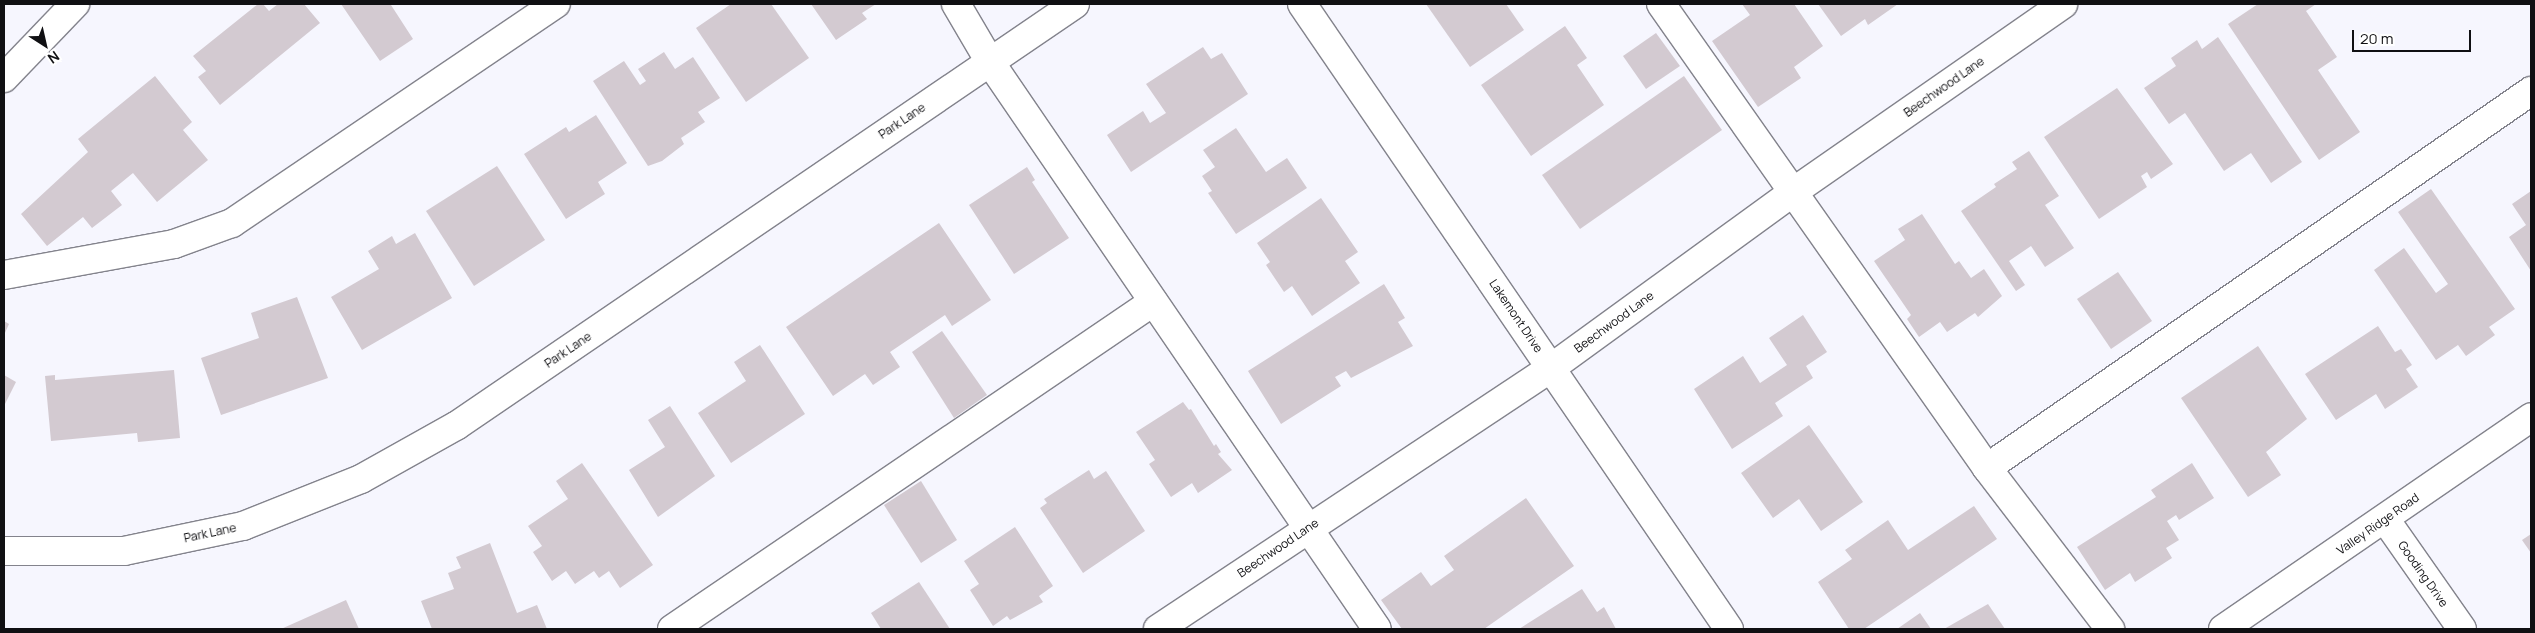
<!DOCTYPE html>
<style>
body{margin:0}
#map{position:relative;width:2535px;height:633px;overflow:hidden;background:#f6f6fe;font-family:Manrope,sans-serif}
div>[style]{position:absolute}
.building>*{inset:0;background:#d3cad1}
.roads{filter:drop-shadow(1px 0 #83838c) drop-shadow(-1px 0 #83838c) drop-shadow(0 1px #83838c) drop-shadow(0 -1px #83838c)}
.minor>*{height:28px;margin:-14px;padding:0 14px;transform-origin:14px;border-radius:14px;background:#fff}
span{translate:-50% -50%;white-space:nowrap;text-align:center;line-height:1.15;-webkit-text-stroke:4px #fff;paint-order:stroke}
.street-label{font-size:12px;color:#101013}
.frame{position:absolute;inset:0;border:5px solid #101013;pointer-events:none}
.north{position:absolute;left:20px;top:20px;width:50px;height:50px;-webkit-text-stroke:4px #fff;paint-order:stroke;rotate:145deg;font-size:14px;font-weight:700;line-height:20px;text-align:center;color:#101013}
.north::after{content:'';display:block;margin:auto;width:18px;height:22px;background:#101013;clip-path:polygon(50% 0,100% 100%,50% 72%,0 100%)}
.scale{position:absolute;left:2352px;top:30px;width:119px;height:22px;box-sizing:border-box;border:2px solid #101013;border-top:0;padding-left:6px;font-size:15px;line-height:18px;white-space:nowrap;color:#101013;-webkit-text-stroke:4px #fff;paint-order:stroke}
</style>
<div id="map">
<div class="building">
<i style="clip-path:polygon(258px 4px,263px 4px,269px 11px,278px 4px,304px 4px,320px 23px,220px 105px,198px 77px,206px 71px,193px 56px)"></i>
<i style="clip-path:polygon(341px 4px,394px 4px,391px 5px,413px 39px,380px 61px)"></i>
<i style="clip-path:polygon(731px 4px,771px 4px,809px 58px,746px 102px,696px 28px)"></i>
<i style="clip-path:polygon(811px 4px,876px 4px,862px 13px,867px 19px,836px 40px)"></i>
<i style="clip-path:polygon(1426px 4px,1506px 4px,1524px 30px,1470px 67px)"></i>
<i style="clip-path:polygon(1742px 4px,1794px 4px,1823px 46px,1794px 67px,1801px 78px,1758px 107px,1712px 41px,1750px 15px)"></i>
<i style="clip-path:polygon(1818px 4px,1898px 4px,1868px 25px,1865px 19px,1841px 36px)"></i>
<i style="clip-path:polygon(2258px 4px,2316px 4px,2306px 11px,2337px 57px,2318px 70px,2360px 132px,2319px 160px,2228px 24px)"></i>
<i style="clip-path:polygon(1565px 26px,1587px 58px,1577px 65px,1604px 105px,1531px 156px,1481px 85px)"></i>
<i style="clip-path:polygon(1656px 33px,1680px 66px,1646px 89px,1623px 56px)"></i>
<i style="clip-path:polygon(2218px 37px,2302px 162px,2271px 183px,2251px 153px,2224px 171px,2185px 113px,2169px 124px,2144px 88px,2176px 66px,2171px 58px,2197px 40px,2202px 49px)"></i>
<i style="clip-path:polygon(1203px 47px,1211px 59px,1222px 53px,1248px 94px,1131px 172px,1107px 135px,1143px 111px,1150px 123px,1166px 113px,1146px 84px)"></i>
<i style="clip-path:polygon(664px 52px,675px 69px,693px 57px,720px 98px,698px 112px,705px 122px,681px 138px,684px 144px,662px 161px,648px 166px,593px 81px,624px 61px,640px 85px,646px 81px,638px 69px)"></i>
<i style="clip-path:polygon(155px 76px,192px 122px,183px 130px,208px 160px,157px 202px,133px 173px,111px 191px,122px 205px,92px 228px,83px 217px,47px 246px,21px 214px,88px 152px,78px 139px)"></i>
<i style="clip-path:polygon(1684px 76px,1722px 130px,1580px 229px,1542px 175px)"></i>
<i style="clip-path:polygon(2117px 88px,2173px 164px,2151px 179px,2147px 172px,2141px 176px,2147px 187px,2099px 219px,2044px 137px)"></i>
<i style="clip-path:polygon(596px 115px,627px 163px,598px 182px,605px 194px,566px 219px,524px 154px,566px 127px,569px 132px)"></i>
<i style="clip-path:polygon(1236px 128px,1266px 172px,1287px 158px,1307px 188px,1236px 234px,1208px 193px,1212px 191px,1202px 176px,1215px 167px,1203px 150px)"></i>
<i style="clip-path:polygon(2029px 151px,2059px 196px,2045px 205px,2074px 248px,2045px 267px,2031px 246px,2009px 261px,2025px 285px,2016px 291px,1961px 211px,1996px 187px,1994px 184px,2017px 169px,2012px 162px)"></i>
<i style="clip-path:polygon(497px 166px,545px 240px,474px 286px,426px 211px)"></i>
<i style="clip-path:polygon(1027px 167px,1035px 180px,1032px 182px,1069px 238px,1014px 274px,969px 205px)"></i>
<i style="clip-path:polygon(2431px 189px,2515px 309px,2489px 327px,2495px 335px,2466px 356px,2458px 345px,2436px 360px,2374px 270px,2404px 248px,2436px 293px,2448px 284px,2398px 212px)"></i>
<i style="clip-path:polygon(2531px 191px,2531px 271px,2509px 237px,2526px 225px,2512px 204px)"></i>
<i style="clip-path:polygon(1321px 198px,1358px 252px,1345px 261px,1360px 283px,1312px 316px,1292px 286px,1284px 292px,1266px 265px,1270px 262px,1257px 243px)"></i>
<i style="clip-path:polygon(1922px 214px,1955px 264px,1959px 261px,1971px 278px,1984px 269px,2002px 296px,1978px 317px,1975px 313px,1947px 332px,1940px 322px,1919px 337px,1907px 319px,1911px 315px,1874px 261px,1905px 240px,1898px 229px)"></i>
<i style="clip-path:polygon(939px 223px,991px 300px,952px 326px,945px 315px,890px 352px,900px 367px,873px 385px,865px 374px,833px 396px,786px 327px)"></i>
<i style="clip-path:polygon(415px 233px,452px 298px,362px 350px,331px 297px,379px 269px,368px 251px,392px 236px,396px 244px)"></i>
<i style="clip-path:polygon(2118px 272px,2152px 321px,2111px 349px,2077px 299px)"></i>
<i style="clip-path:polygon(1384px 284px,1405px 318px,1398px 322px,1413px 346px,1351px 378px,1346px 371px,1335px 377px,1341px 386px,1281px 424px,1248px 371px)"></i>
<i style="clip-path:polygon(297px 297px,328px 378px,221px 415px,201px 358px,259px 338px,251px 313px)"></i>
<i style="clip-path:polygon(1803px 315px,1827px 352px,1806px 366px,1813px 378px,1775px 403px,1783px 416px,1732px 449px,1694px 389px,1743px 356px,1760px 383px,1787px 365px,1769px 338px)"></i>
<i style="clip-path:polygon(4px 321px,9px 324px,4px 335px)"></i>
<i style="clip-path:polygon(2378px 326px,2395px 352px,2401px 349px,2412px 365px,2406px 369px,2418px 387px,2385px 409px,2376px 394px,2336px 420px,2305px 374px)"></i>
<i style="clip-path:polygon(942px 331px,987px 395px,954px 418px,912px 352px)"></i>
<i style="clip-path:polygon(760px 345px,805px 414px,731px 463px,698px 413px,746px 381px,734px 362px)"></i>
<i style="clip-path:polygon(2258px 346px,2307px 419px,2266px 452px,2281px 475px,2248px 497px,2181px 398px)"></i>
<i style="clip-path:polygon(174px 370px,180px 438px,138px 442px,137px 433px,51px 441px,45px 376px,55px 375px,55px 380px)"></i>
<i style="clip-path:polygon(4px 375px,16px 382px,4px 406px)"></i>
<i style="clip-path:polygon(1183px 402px,1189px 410px,1191px 409px,1214px 446px,1216px 444px,1221px 452px,1218px 454px,1232px 470px,1198px 493px,1192px 483px,1171px 497px,1149px 464px,1155px 460px,1136px 432px)"></i>
<i style="clip-path:polygon(670px 406px,715px 476px,658px 517px,629px 470px,665px 447px,648px 420px)"></i>
<i style="clip-path:polygon(1809px 425px,1863px 502px,1821px 531px,1799px 499px,1773px 518px,1741px 473px)"></i>
<i style="clip-path:polygon(582px 463px,653px 565px,620px 588px,609px 571px,599px 578px,594px 571px,575px 584px,566px 571px,552px 581px,533px 552px,542px 546px,528px 526px,568px 499px,556px 481px)"></i>
<i style="clip-path:polygon(2192px 463px,2214px 498px,2179px 520px,2176px 515px,2167px 521px,2179px 540px,2166px 548px,2172px 558px,2135px 582px,2130px 573px,2105px 590px,2077px 547px,2156px 497px,2151px 490px)"></i>
<i style="clip-path:polygon(1089px 470px,1094px 479px,1106px 471px,1145px 531px,1083px 573px,1040px 508px,1047px 503px,1044px 499px)"></i>
<i style="clip-path:polygon(921px 481px,957px 540px,921px 563px,884px 505px)"></i>
<i style="clip-path:polygon(1526px 498px,1574px 566px,1484px 629px,1402px 629px,1381px 600px,1421px 572px,1431px 586px,1454px 570px,1444px 556px)"></i>
<i style="clip-path:polygon(1974px 506px,1997px 539px,1864px 629px,1849px 629px,1818px 582px,1852px 559px,1845px 550px,1888px 520px,1908px 550px)"></i>
<i style="clip-path:polygon(1015px 527px,1053px 586px,1039px 596px,1043px 602px,1010px 620px,1007px 616px,993px 626px,970px 590px,979px 584px,964px 561px)"></i>
<i style="clip-path:polygon(2531px 534px,2531px 553px,2522px 540px)"></i>
<i style="clip-path:polygon(490px 543px,517px 613px,537px 605px,547px 629px,432px 629px,421px 601px,454px 589px,448px 573px,461px 568px,456px 557px)"></i>
<i style="clip-path:polygon(919px 582px,950px 629px,881px 629px,871px 613px)"></i>
<i style="clip-path:polygon(1582px 589px,1597px 612px,1604px 607px,1616px 629px,1519px 629px)"></i>
<i style="clip-path:polygon(346px 600px,359px 629px,281px 629px)"></i>
<i style="clip-path:polygon(1988px 604px,2005px 629px,1944px 629px)"></i>
<i style="clip-path:polygon(1920px 613px,1931px 629px,1897px 629px)"></i>
</div>
<div class="roads">
<div class="minor">
<i style="left:956px;top:4px;width:67px;rotate:59.6deg"></i>
<i style="left:990px;top:62px;width:686px;rotate:55.68deg"></i>
<i style="left:1302px;top:4px;width:757px;rotate:55.66deg"></i>
<i style="left:1661px;top:4px;width:567px;rotate:54.91deg"></i>
<i style="left:1987px;top:468px;width:203px;rotate:52.6deg"></i>
<i style="left:4px;top:78px;width:103px;rotate:-46.2deg"></i>
<i style="left:4px;top:275px;width:173px;rotate:-10.3deg"></i>
<i style="left:174px;top:244px;width:62px;rotate:-19.9deg"></i>
<i style="left:232px;top:223px;width:391px;rotate:-34.1deg"></i>
<i style="left:1987px;top:468px;width:662px;rotate:-34.72deg"></i>
<i style="left:2385px;top:519px;width:134px;rotate:55deg"></i>
<i style="left:4px;top:551px;width:120px"></i>
<i style="left:124px;top:551px;width:122px;rotate:-11.9deg"></i>
<i style="left:243px;top:526px;width:127px;rotate:-21.7deg"></i>
<i style="left:361px;top:479px;width:109px;rotate:-29.2deg"></i>
<i style="left:456px;top:426px;width:749px;rotate:-34.28deg"></i>
<i style="left:672px;top:629px;width:582px;rotate:-34.21deg"></i>
<i style="left:1158px;top:629px;width:472px;rotate:-33.6deg"></i>
<i style="left:1551px;top:368px;width:299px;rotate:-36deg"></i>
<i style="left:1793px;top:192px;width:329px;rotate:-34.8deg"></i>
<i style="left:2223px;top:629px;width:374px;rotate:-34.5deg"></i>
</div>
</div>
<div class="street-label">
<span style="left:1944px;top:87px;rotate:-35deg">Beechwood Lane</span>
<span style="left:902px;top:121px;rotate:-34deg">Park Lane</span>
<span style="left:1516px;top:316px;rotate:56deg">Lakemont Drive</span>
<span style="left:1614px;top:322px;rotate:-36deg">Beechwood Lane</span>
<span style="left:568px;top:350px;rotate:-34deg">Park Lane</span>
<span style="left:2378px;top:524px;rotate:-35deg">Valley Ridge Road</span>
<span style="left:210px;top:533px;rotate:-12deg">Park Lane</span>
<span style="left:1278px;top:548px;rotate:-34deg">Beechwood Lane</span>
<span style="left:2423px;top:574px;rotate:55deg">Gooding Drive</span>
</div>
<div class="frame"></div>
<div class="north">N</div>
<div class="scale">20 m</div>
</div>
